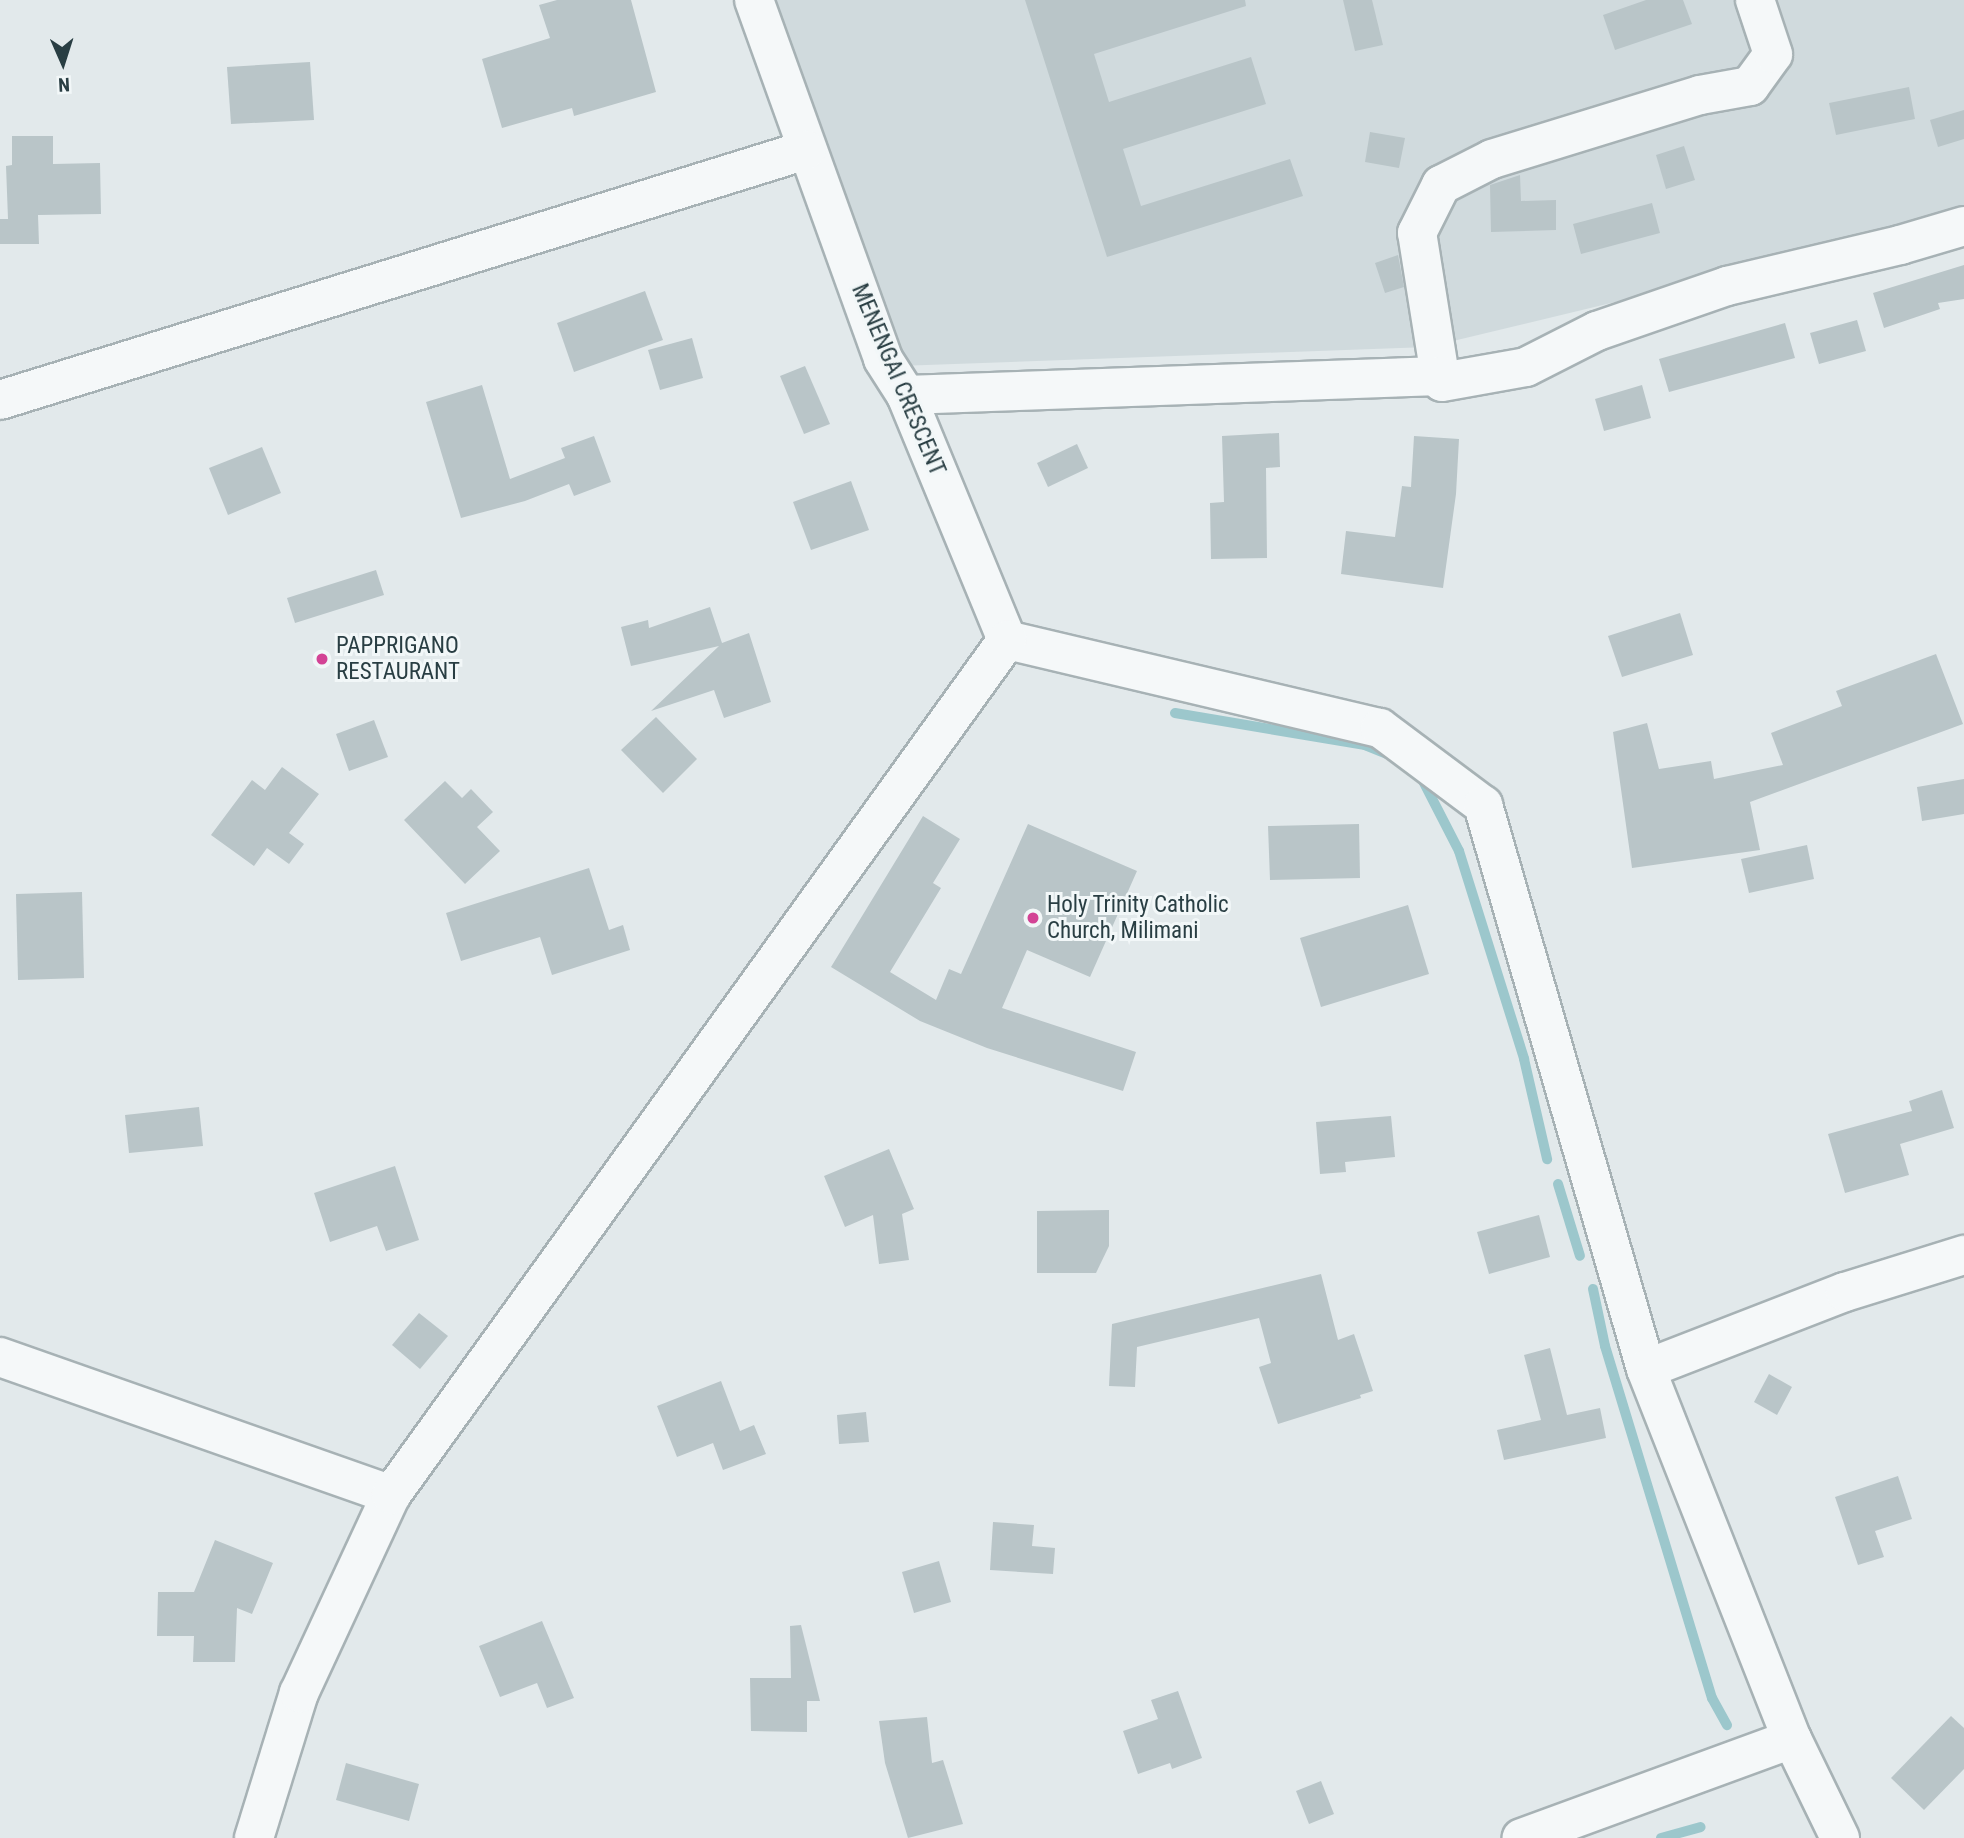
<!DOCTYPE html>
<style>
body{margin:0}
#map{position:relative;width:1964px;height:1838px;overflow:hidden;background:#e2e9eb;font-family:"Roboto Condensed",sans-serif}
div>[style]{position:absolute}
.built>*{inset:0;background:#d0dadd}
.stream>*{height:10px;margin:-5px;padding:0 5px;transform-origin:5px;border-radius:5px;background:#9cc7cc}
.building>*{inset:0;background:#b9c5c8}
.roads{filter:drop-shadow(2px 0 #a7b2b5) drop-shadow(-2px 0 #a7b2b5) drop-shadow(0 2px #a7b2b5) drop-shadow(0 -2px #a7b2b5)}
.minor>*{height:38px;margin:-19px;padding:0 19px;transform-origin:19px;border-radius:19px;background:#f5f8f9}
.dots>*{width:19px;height:19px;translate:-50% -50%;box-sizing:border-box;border:4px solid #f2f7f8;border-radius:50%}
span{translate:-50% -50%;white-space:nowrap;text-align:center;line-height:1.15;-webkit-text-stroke:6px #f2f7f8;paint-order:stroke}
.street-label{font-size:23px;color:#293e43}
.poi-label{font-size:23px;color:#293e43}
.left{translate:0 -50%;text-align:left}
.north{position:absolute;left:28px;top:28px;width:70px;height:70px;-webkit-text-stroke:5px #f2f7f8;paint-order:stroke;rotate:177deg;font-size:19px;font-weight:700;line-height:28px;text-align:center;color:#293e43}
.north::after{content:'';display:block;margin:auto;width:24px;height:32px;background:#293e43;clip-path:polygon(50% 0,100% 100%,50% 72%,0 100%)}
</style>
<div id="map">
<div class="built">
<i style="clip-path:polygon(776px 0,1964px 0,1964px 218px,1428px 347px,898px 366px)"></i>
</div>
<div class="stream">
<i style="left:1175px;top:713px;width:193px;rotate:9.6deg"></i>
<i style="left:1365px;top:745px;width:24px;rotate:22deg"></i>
<i style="left:1422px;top:779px;width:81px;rotate:62.8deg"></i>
<i style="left:1459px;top:851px;width:218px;rotate:72.6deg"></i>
<i style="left:1524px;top:1059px;width:103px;rotate:77deg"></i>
<i style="left:1558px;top:1184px;width:75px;rotate:73deg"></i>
<i style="left:1593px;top:1289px;width:58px;rotate:78.1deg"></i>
<i style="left:1605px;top:1346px;width:368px;rotate:73.1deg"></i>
<i style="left:1712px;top:1698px;width:31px;rotate:61deg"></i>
<i style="left:1661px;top:1838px;width:41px;rotate:-15.4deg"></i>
</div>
<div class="building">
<i style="clip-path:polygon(557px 0,631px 0,656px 92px,574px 116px,572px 108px,502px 128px,482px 59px,550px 38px,539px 5px)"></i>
<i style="clip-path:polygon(1025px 0,1245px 0,1246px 6px,1094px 54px,1109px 102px,1251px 57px,1266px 104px,1123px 149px,1141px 206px,1290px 159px,1303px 196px,1107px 257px)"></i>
<i style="clip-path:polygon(1343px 0,1372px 0,1383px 45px,1355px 51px)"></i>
<i style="clip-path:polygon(1646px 0,1683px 0,1692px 24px,1615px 50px,1603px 15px)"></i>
<i style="clip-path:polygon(310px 62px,314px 120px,231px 124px,227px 67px)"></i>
<i style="clip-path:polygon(1909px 87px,1915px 119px,1836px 135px,1829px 103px)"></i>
<i style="clip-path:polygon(1964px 110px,1964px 139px,1938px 147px,1930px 120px)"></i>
<i style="clip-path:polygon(1370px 132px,1405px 138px,1399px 168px,1365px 162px)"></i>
<i style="clip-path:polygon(12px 136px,53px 136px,53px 164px,100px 163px,101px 214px,38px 215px,39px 244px,0 244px,0 219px,8px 219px,6px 166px,12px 165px)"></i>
<i style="clip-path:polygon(1684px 146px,1695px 180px,1666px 189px,1656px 155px)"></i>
<i style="clip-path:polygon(1520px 175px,1521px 201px,1556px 200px,1556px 230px,1491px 232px,1490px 185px)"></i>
<i style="clip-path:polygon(1652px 203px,1660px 233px,1581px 254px,1573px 224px)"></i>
<i style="clip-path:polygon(1398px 255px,1404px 287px,1385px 293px,1375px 263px)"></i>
<i style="clip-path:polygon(1964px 265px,1964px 299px,1938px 303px,1940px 309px,1884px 328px,1873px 293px)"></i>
<i style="clip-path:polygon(645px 291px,663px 340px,574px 372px,557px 323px)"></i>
<i style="clip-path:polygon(1857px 320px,1866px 351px,1819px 364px,1810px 333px)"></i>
<i style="clip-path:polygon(1785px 323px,1795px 358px,1669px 392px,1659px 359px)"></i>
<i style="clip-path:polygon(692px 338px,703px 378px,660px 390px,648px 350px)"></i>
<i style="clip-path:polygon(805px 366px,830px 424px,804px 434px,780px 376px)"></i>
<i style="clip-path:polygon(482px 385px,510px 479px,565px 458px,561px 448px,594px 436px,611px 482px,574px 496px,569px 484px,525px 501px,461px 518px,426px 402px)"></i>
<i style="clip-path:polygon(1642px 385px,1651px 418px,1604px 431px,1595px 399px)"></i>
<i style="clip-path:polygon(1279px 433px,1280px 467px,1266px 468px,1267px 558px,1211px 559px,1210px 503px,1224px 502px,1222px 436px)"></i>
<i style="clip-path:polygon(1414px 436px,1459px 439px,1456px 494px,1443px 588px,1341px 574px,1346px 531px,1395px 537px,1402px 486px,1411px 487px)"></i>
<i style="clip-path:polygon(1077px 444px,1088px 468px,1048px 487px,1037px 463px)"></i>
<i style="clip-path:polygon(262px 447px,281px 493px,228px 515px,209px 468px)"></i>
<i style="clip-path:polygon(851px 481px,869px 530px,811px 550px,793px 502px)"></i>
<i style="clip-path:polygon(376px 570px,384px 595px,295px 623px,287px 598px)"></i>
<i style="clip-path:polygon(710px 607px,722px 643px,749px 633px,771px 702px,724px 718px,714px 690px,651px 711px,719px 646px,631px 666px,621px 627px,648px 620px,649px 628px)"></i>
<i style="clip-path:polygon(1680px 613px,1693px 655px,1622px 677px,1608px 636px)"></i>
<i style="clip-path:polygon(1936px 654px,1963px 724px,1750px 802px,1760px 850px,1632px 868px,1613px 732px,1647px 723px,1659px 769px,1711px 761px,1714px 779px,1783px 765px,1771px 733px,1842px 706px,1836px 691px)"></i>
<i style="clip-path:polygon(656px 717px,697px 759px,663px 793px,621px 750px)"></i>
<i style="clip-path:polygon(374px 720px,388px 757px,349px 771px,336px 734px)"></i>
<i style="clip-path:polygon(282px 767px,319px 794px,289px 833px,304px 844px,289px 864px,267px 848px,254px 866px,211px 835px,252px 780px,265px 790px)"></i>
<i style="clip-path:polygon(1964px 779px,1964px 814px,1922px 821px,1917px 787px)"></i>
<i style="clip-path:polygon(445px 781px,462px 798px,471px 789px,493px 812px,477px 827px,500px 851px,465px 884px,404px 820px)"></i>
<i style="clip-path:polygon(923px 816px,960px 839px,933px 883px,941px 888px,890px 972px,936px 1000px,949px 969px,961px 974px,1028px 824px,1137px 871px,1090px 977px,1027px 950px,1002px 1008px,1136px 1052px,1123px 1091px,987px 1048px,920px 1021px,831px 967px)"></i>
<i style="clip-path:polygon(1359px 824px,1360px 878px,1270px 880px,1268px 826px)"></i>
<i style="clip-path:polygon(1807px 845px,1814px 879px,1749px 893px,1741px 859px)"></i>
<i style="clip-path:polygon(589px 868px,609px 930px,623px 925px,630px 950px,552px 975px,540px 937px,461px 961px,446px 913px)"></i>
<i style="clip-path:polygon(82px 892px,84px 978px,18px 980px,16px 894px)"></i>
<i style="clip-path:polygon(1408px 905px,1429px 974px,1321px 1007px,1300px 938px)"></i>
<i style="clip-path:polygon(1942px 1090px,1954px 1128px,1900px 1144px,1909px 1175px,1845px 1193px,1828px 1134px,1912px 1111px,1909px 1101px)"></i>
<i style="clip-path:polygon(199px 1107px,203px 1146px,129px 1153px,125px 1115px)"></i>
<i style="clip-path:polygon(1391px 1116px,1395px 1157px,1345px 1162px,1346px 1172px,1320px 1174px,1316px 1122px)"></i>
<i style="clip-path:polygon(889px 1149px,914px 1209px,902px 1214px,909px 1260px,879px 1264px,873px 1215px,845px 1227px,824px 1176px)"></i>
<i style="clip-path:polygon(395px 1166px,419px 1240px,386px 1251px,377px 1226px,330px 1242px,314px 1193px)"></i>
<i style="clip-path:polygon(1109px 1210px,1109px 1246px,1096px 1273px,1037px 1273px,1037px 1211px)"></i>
<i style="clip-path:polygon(1539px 1215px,1550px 1257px,1489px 1274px,1477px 1232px)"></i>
<i style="clip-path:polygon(1321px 1274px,1338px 1340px,1354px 1334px,1373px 1391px,1360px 1395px,1361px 1398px,1278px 1424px,1259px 1367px,1271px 1363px,1259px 1318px,1137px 1347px,1135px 1387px,1109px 1386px,1112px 1324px)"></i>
<i style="clip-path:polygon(419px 1313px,448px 1336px,420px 1369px,392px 1345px)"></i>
<i style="clip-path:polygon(1550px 1348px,1567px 1415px,1600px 1408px,1606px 1438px,1504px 1460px,1497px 1430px,1541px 1420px,1524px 1355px)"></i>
<i style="clip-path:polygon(1769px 1374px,1792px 1387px,1777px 1415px,1754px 1402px)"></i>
<i style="clip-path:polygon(721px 1381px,740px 1431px,754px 1425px,766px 1454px,723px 1470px,713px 1443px,677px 1457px,657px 1406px)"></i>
<i style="clip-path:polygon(866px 1412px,869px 1442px,839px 1444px,837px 1415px)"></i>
<i style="clip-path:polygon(1898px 1476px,1912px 1519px,1875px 1531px,1884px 1557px,1858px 1565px,1835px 1497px)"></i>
<i style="clip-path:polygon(993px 1522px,1034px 1525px,1032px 1546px,1055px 1548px,1053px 1574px,990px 1570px)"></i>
<i style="clip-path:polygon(215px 1540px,273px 1563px,252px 1614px,237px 1608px,235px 1662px,193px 1662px,194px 1636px,157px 1636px,158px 1592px,194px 1592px)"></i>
<i style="clip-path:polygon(939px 1561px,951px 1602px,914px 1613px,902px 1572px)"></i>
<i style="clip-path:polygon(542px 1621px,574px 1698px,547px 1708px,537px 1683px,500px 1697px,479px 1646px)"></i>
<i style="clip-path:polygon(801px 1625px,820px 1701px,807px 1701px,807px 1732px,751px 1731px,750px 1678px,791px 1678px,790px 1626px)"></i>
<i style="clip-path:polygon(1178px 1691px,1202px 1758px,1172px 1769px,1170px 1763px,1138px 1774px,1123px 1731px,1158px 1719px,1151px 1700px)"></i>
<i style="clip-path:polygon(1951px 1716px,1964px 1728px,1964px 1769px,1924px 1810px,1891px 1778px)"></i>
<i style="clip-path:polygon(927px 1717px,932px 1763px,943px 1760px,963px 1824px,908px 1838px,885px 1763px,879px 1721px)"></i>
<i style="clip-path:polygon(346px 1763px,419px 1784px,409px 1821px,336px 1800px)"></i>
<i style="clip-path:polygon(1321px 1781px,1334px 1814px,1309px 1824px,1296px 1791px)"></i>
</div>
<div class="roads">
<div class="minor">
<i style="left:754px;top:0;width:381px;rotate:70.2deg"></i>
<i style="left:883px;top:359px;width:43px;rotate:57.4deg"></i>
<i style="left:906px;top:395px;width:265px;rotate:67.6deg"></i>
<i style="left:1440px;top:376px;width:145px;rotate:-99.1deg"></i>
<i style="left:1417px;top:233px;width:54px;rotate:-63.4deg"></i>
<i style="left:1441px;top:185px;width:57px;rotate:-27deg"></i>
<i style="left:1492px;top:159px;width:218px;rotate:-17.1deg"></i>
<i style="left:1700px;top:95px;width:51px;rotate:-10.2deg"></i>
<i style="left:1750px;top:86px;width:39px;rotate:-54deg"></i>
<i style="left:1773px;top:54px;width:57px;rotate:-108.4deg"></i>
<i style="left:906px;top:395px;width:534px;rotate:-2.04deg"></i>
<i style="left:1440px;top:376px;width:6px;rotate:72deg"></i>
<i style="left:1442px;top:382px;width:85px;rotate:-10.1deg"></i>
<i style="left:1526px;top:367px;width:80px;rotate:-26.9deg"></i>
<i style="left:1597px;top:331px;width:138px;rotate:-19.1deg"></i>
<i style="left:1727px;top:286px;width:178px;rotate:-13.3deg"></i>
<i style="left:1900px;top:245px;width:67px;rotate:-16.5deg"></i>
<i style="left:0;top:400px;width:844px;rotate:-17.23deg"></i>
<i style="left:1007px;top:640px;width:383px;rotate:13.3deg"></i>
<i style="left:1380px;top:728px;width:129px;rotate:36.8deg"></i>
<i style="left:1483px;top:805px;width:587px;rotate:73.88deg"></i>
<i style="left:1646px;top:1369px;width:398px;rotate:68.5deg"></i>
<i style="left:1792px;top:1739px;width:288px;rotate:159.9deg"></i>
<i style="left:0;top:1357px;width:415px;rotate:19.4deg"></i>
<i style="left:1646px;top:1369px;width:213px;rotate:-21.2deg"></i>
<i style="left:1845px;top:1292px;width:125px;rotate:-17.3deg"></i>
<i style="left:1792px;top:1739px;width:110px;rotate:64.1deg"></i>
<i style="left:254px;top:1838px;width:152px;rotate:-72.8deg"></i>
<i style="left:299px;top:1693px;width:218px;rotate:-65.1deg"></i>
<i style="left:391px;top:1495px;width:1054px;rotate:-54.23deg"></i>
</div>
</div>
<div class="dots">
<i style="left:322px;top:659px;background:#d34395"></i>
<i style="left:1033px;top:918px;background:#d34395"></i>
</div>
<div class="street-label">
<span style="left:898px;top:380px;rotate:67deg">MENENGAI CRESCENT</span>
</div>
<div class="poi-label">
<span class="left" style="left:336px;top:659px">PAPPRIGANO<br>RESTAURANT</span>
<span class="left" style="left:1047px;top:918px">Holy Trinity Catholic<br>Church, Milimani</span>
</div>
<div class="north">N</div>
</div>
